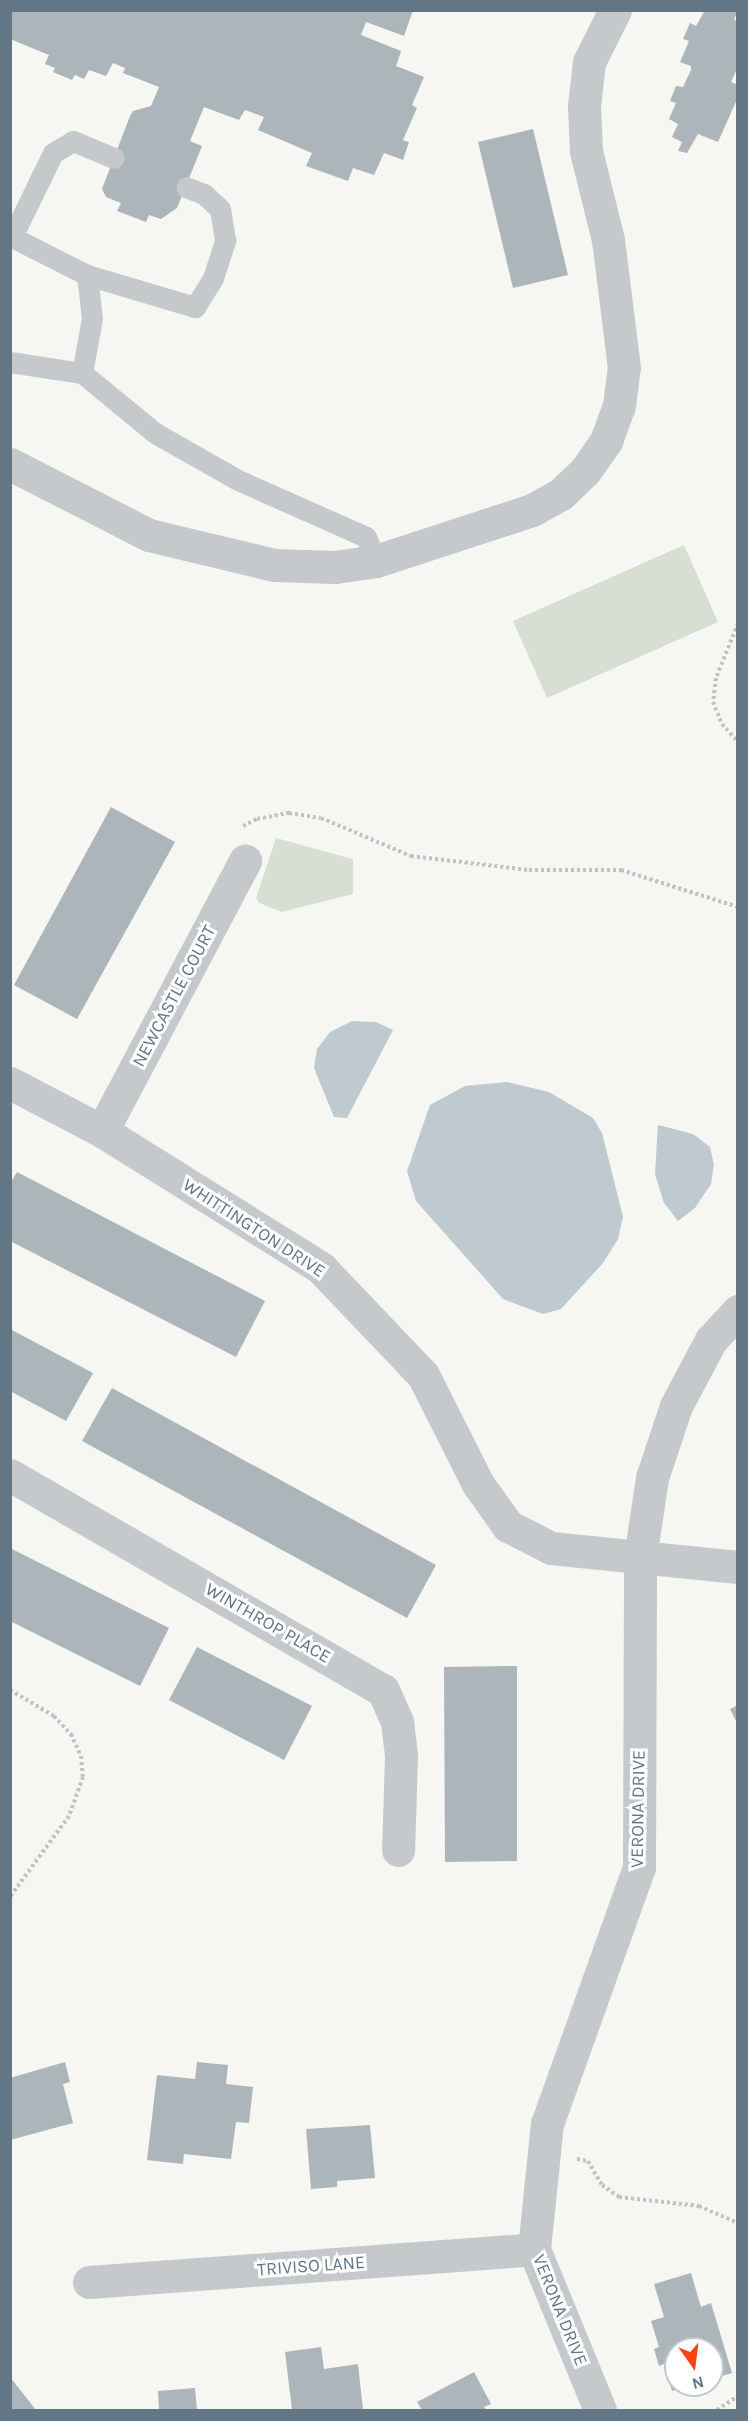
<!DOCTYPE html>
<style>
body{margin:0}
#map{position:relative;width:748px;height:2421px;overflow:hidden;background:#f6f6f2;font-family:Karla,sans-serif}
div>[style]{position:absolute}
.green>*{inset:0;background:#d7dfd3}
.water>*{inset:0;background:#becacf}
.building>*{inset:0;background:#acb5ba}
.path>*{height:4px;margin-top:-2px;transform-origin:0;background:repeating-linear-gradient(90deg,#c0c2c4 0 3px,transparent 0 6px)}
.service>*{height:21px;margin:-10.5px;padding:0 10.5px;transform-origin:10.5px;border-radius:10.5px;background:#c5c9cc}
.minor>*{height:33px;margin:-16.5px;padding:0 16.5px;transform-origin:16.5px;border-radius:16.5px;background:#c5c9cc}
span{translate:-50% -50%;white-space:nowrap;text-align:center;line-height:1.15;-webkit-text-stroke:6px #fff;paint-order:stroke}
.street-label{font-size:18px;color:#627686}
.frame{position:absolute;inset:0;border:12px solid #627686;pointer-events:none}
.north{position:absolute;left:664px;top:2337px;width:60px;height:60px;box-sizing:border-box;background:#fff;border:2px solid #c0c8cf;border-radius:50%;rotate:166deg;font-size:16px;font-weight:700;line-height:24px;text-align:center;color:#627686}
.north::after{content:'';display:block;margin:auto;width:21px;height:27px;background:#f44614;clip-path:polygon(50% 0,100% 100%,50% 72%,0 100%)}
</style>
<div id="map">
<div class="green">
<i style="clip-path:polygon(684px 545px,718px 622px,547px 698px,513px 621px)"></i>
<i style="clip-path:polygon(276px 838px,353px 859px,353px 894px,282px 912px,259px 903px,256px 898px)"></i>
</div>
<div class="water">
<i style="clip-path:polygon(352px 1021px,376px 1022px,393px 1030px,347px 1118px,334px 1117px,314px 1068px,317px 1049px,330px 1032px)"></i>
<i style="clip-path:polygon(507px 1082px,549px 1092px,593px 1118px,602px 1133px,623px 1217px,618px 1239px,603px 1263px,561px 1309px,543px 1314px,503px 1299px,416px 1201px,407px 1171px,430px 1105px,465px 1086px)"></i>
<i style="clip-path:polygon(658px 1125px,693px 1134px,710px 1147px,714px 1165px,711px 1184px,695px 1208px,678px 1221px,664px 1203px,655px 1174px)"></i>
</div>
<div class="building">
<i style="clip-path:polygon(10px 10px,413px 10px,404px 36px,366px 22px,361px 35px,401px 51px,396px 66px,424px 77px,412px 105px,417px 108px,403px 140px,409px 142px,403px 160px,384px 153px,374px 175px,353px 168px,348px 181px,306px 166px,312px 153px,258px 130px,264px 117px,245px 110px,239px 120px,204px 107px,190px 141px,202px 146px,177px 208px,161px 219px,149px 215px,146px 222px,117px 211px,121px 203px,106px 197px,102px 189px,130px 116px,133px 111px,151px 106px,159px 87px,123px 73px,125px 68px,113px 63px,106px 76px,89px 70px,84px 79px,75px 75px,72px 80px,53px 72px,55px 68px,45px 64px,49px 55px,10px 39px)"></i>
<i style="clip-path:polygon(705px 10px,738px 10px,734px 20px,738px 21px,738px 67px,731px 82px,738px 85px,738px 97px,718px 142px,698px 134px,687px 153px,678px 151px,682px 142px,672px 137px,678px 124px,669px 119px,676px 103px,670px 101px,676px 86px,683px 87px,691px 70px,691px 66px,680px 62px,689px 41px,683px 39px,690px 23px,696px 26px)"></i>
<i style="clip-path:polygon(533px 129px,568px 275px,513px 288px,478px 142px)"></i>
<i style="clip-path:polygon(111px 807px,175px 842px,77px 1019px,14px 985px)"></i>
<i style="clip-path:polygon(17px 1172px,265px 1301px,236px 1357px,10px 1241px,10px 1184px)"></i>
<i style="clip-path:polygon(10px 1329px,93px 1373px,66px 1421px,10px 1391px)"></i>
<i style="clip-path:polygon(112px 1388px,436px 1565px,407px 1618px,82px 1441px)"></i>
<i style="clip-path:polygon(10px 1548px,169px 1628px,140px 1686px,10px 1621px)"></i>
<i style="clip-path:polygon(197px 1647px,312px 1706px,284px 1760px,169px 1700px)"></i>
<i style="clip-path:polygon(517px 1666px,517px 1861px,445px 1862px,444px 1667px)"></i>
<i style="clip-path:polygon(738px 1705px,738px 1725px,730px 1709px)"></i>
<i style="clip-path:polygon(65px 2062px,70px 2082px,63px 2084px,73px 2123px,10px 2140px,10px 2078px)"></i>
<i style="clip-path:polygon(197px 2062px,228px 2065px,226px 2084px,253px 2087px,249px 2123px,236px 2122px,231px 2159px,184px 2154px,183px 2164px,147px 2160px,157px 2075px,195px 2079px)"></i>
<i style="clip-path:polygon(370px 2125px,375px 2178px,337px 2181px,337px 2187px,311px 2189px,306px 2129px)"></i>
<i style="clip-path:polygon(691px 2273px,701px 2307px,711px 2303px,732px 2373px,712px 2379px,712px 2349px,676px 2349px,676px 2385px,689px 2386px,672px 2391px,664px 2364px,659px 2366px,654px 2349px,659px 2347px,651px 2321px,664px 2317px,654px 2284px)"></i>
<i style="clip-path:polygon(321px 2347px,324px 2369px,358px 2364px,363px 2410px,292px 2410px,285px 2352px)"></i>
<i style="clip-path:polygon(474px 2372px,491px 2404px,484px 2407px,486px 2410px,422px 2410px,417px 2402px)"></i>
<i style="clip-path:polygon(10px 2377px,36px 2410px,10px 2410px)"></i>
<i style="clip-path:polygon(195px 2388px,197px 2410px,159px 2410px,158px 2391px)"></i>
</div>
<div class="path">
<i style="left:738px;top:623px;width:59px;rotate:111.8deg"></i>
<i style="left:716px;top:678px;width:24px;rotate:97deg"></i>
<i style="left:713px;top:702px;width:24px;rotate:68deg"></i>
<i style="left:722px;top:724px;width:24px;rotate:48deg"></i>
<i style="left:243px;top:826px;width:16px;rotate:-27deg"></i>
<i style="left:257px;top:819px;width:33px;rotate:-11deg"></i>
<i style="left:289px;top:813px;width:32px;rotate:9deg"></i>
<i style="left:321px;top:818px;width:98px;rotate:22.9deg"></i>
<i style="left:411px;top:856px;width:119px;rotate:6.8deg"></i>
<i style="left:529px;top:870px;width:92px"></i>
<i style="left:621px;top:870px;width:123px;rotate:17.5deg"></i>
<i style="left:10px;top:1690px;width:51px;rotate:30.6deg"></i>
<i style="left:54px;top:1716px;width:25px;rotate:47deg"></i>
<i style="left:71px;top:1734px;width:24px;rotate:66deg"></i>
<i style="left:81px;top:1756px;width:21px;rotate:85deg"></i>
<i style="left:83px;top:1777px;width:41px;rotate:109.7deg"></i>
<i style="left:69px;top:1816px;width:100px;rotate:126.1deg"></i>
<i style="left:577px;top:2159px;width:11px;rotate:10deg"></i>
<i style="left:588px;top:2161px;width:28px;rotate:60deg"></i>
<i style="left:602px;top:2185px;width:21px;rotate:35deg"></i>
<i style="left:619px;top:2197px;width:81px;rotate:6.4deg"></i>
<i style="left:699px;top:2206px;width:43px;rotate:23.6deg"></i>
<i style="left:717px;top:2410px;width:25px;rotate:-34deg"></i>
</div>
<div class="service">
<i style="left:10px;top:236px;width:86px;rotate:26.9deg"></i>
<i style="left:87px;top:275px;width:43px;rotate:83.4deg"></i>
<i style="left:92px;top:318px;width:56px;rotate:100.3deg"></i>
<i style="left:12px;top:237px;width:93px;rotate:-64deg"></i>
<i style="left:53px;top:153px;width:23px;rotate:-31deg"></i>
<i style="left:73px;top:141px;width:44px;rotate:22.5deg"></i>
<i style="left:87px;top:275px;width:113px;rotate:16.5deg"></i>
<i style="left:195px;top:307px;width:34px;rotate:-58deg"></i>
<i style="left:213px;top:278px;width:40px;rotate:-72deg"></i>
<i style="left:225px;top:240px;width:31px;rotate:-99deg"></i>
<i style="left:220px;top:209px;width:22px;rotate:-137deg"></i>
<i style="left:204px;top:194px;width:19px;rotate:-159deg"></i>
<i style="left:10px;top:362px;width:73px;rotate:8.7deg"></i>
<i style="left:82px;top:373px;width:94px;rotate:39.4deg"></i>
<i style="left:155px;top:433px;width:95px;rotate:29.5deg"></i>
<i style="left:238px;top:480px;width:140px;rotate:24deg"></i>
<i style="left:366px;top:537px;width:26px;rotate:67deg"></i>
</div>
<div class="minor">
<i style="left:10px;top:464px;width:156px;rotate:27.1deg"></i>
<i style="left:149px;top:535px;width:129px;rotate:13.5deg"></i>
<i style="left:274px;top:565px;width:61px;rotate:1.9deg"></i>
<i style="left:335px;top:567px;width:41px;rotate:-8.3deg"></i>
<i style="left:376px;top:561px;width:164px;rotate:-18.1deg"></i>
<i style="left:532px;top:510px;width:33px;rotate:-29deg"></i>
<i style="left:561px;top:494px;width:33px;rotate:-44deg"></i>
<i style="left:585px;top:471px;width:37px;rotate:-55deg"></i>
<i style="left:606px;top:441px;width:37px;rotate:-70deg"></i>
<i style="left:619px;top:406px;width:38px;rotate:-83deg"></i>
<i style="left:624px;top:368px;width:129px;rotate:-97.1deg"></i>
<i style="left:608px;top:240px;width:92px;rotate:-103.9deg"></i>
<i style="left:586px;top:151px;width:45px;rotate:-92.5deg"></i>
<i style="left:584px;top:106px;width:44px;rotate:-83.5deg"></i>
<i style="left:589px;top:62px;width:58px;rotate:-63.4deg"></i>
<i style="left:10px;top:1083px;width:104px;rotate:27.6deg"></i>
<i style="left:102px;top:1131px;width:258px;rotate:32deg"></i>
<i style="left:321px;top:1268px;width:148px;rotate:46.4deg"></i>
<i style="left:423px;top:1375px;width:122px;rotate:63.2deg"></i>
<i style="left:478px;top:1484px;width:52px;rotate:54.5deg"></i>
<i style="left:508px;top:1526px;width:48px;rotate:27.1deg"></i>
<i style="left:551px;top:1548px;width:188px;rotate:5.8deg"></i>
<i style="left:102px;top:1131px;width:306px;rotate:-62.1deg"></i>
<i style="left:10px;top:1475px;width:431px;rotate:30deg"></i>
<i style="left:383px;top:1690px;width:35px;rotate:66deg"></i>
<i style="left:397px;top:1722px;width:35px;rotate:83deg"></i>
<i style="left:401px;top:1757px;width:93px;rotate:91.8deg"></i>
<i style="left:89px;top:2282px;width:446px;rotate:-4.2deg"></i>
<i style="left:600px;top:2410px;width:174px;rotate:-112.3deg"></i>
<i style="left:534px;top:2249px;width:126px;rotate:-84.1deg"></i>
<i style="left:547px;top:2124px;width:273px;rotate:-70.3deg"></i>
<i style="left:639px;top:1867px;width:309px;rotate:-89.8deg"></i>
<i style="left:640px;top:1558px;width:81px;rotate:-81.5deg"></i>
<i style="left:652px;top:1478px;width:76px;rotate:-71.6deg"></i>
<i style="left:676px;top:1406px;width:75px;rotate:-62.1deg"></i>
<i style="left:711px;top:1340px;width:40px;rotate:-47deg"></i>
</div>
<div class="street-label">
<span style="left:174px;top:996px;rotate:-62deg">NEWCASTLE COURT</span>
<span style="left:254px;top:1228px;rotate:33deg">WHITTINGTON DRIVE</span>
<span style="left:268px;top:1623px;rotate:30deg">WINTHROP PLACE</span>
<span style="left:638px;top:1809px;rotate:-89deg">VERONA DRIVE</span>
<span style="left:311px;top:2266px;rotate:-4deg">TRIVISO LANE</span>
<span style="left:560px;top:2310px;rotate:68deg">VERONA DRIVE</span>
</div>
<div class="frame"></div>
<div class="north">N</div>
</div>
